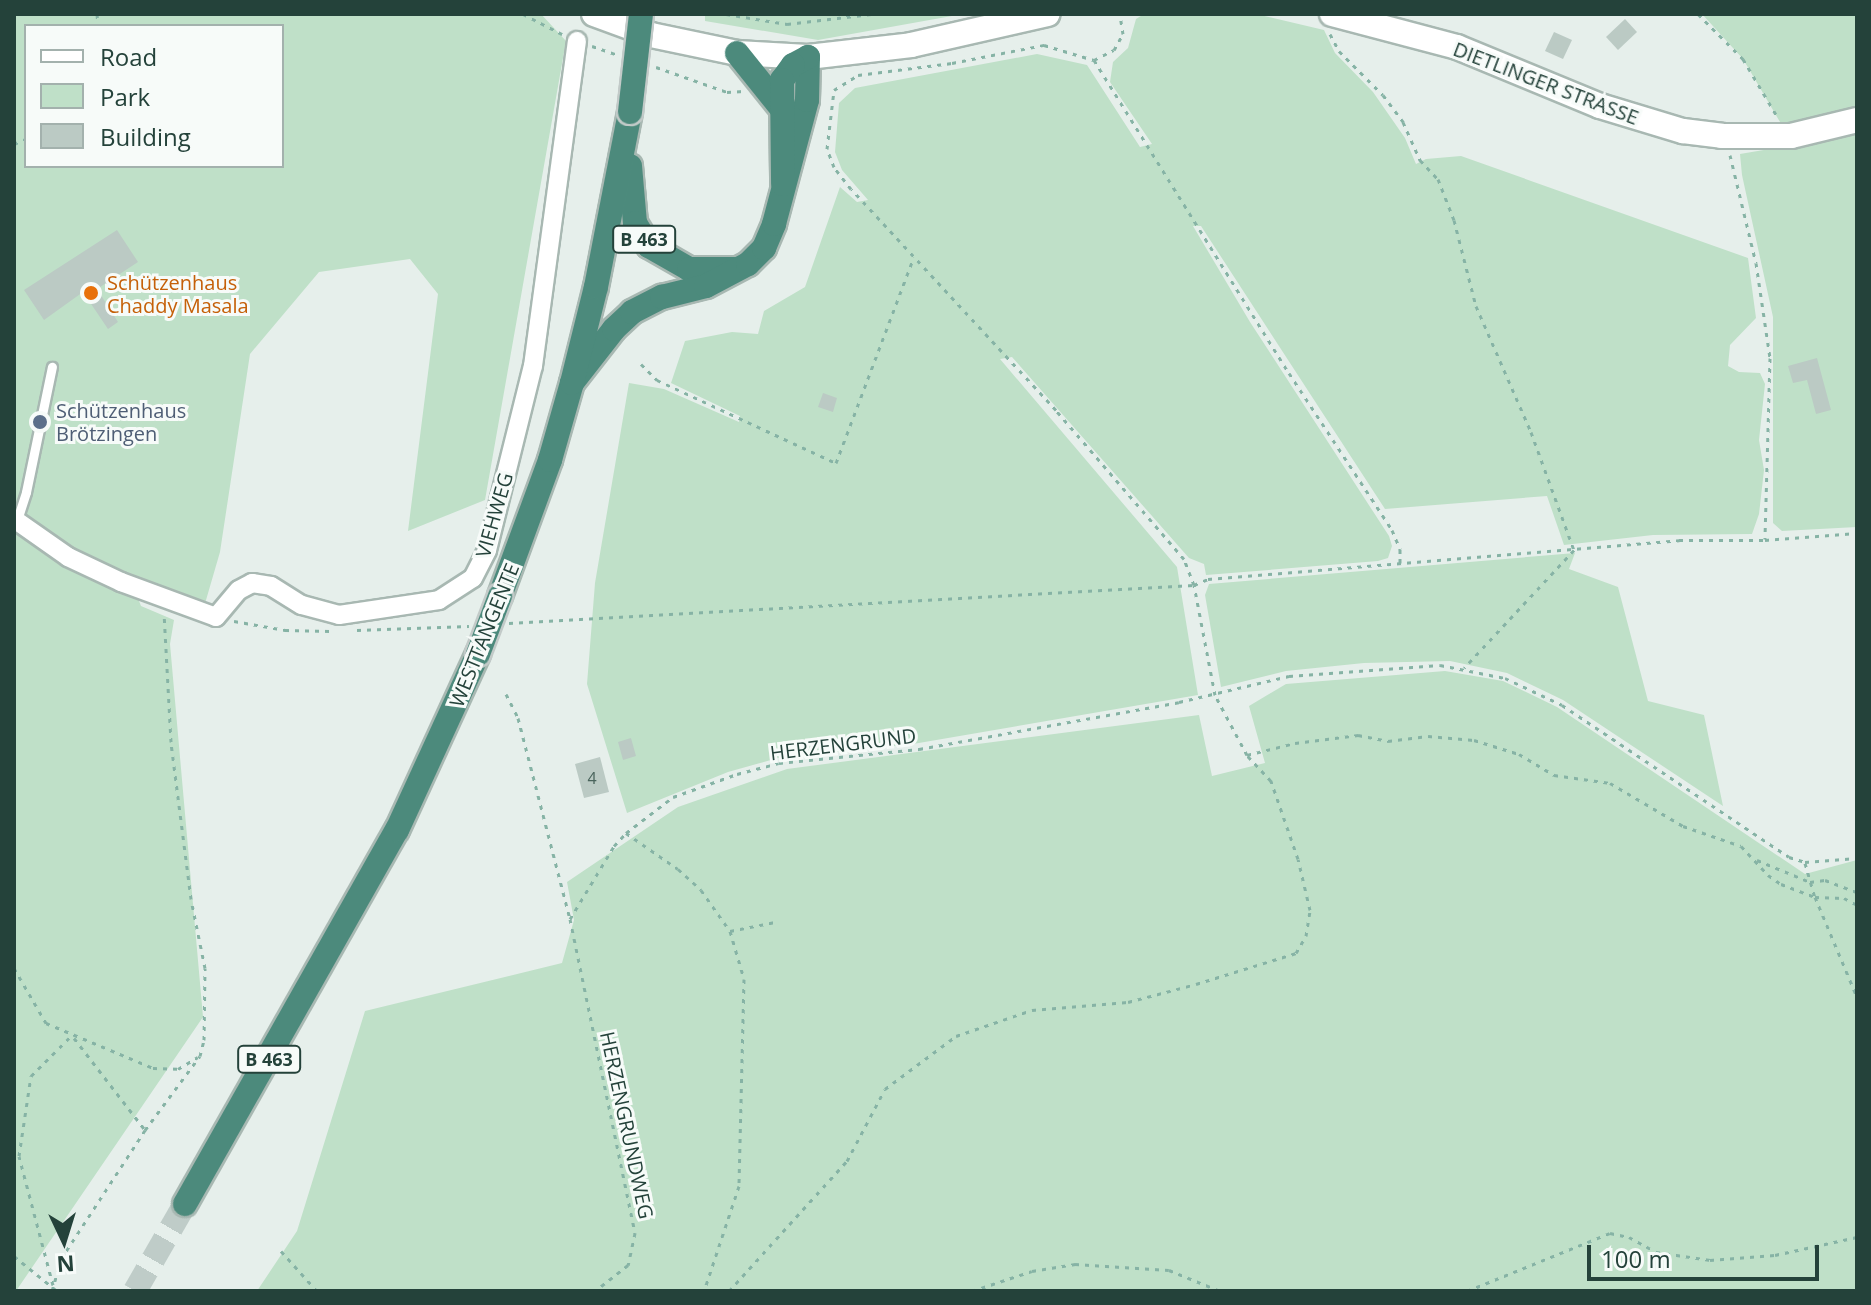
<!DOCTYPE html>
<meta charset="utf-8">
<style>
body{margin:0}
#map{position:relative;width:1871px;height:1305px;overflow:hidden;background:#e6efeb;font-family:"Open Sans",sans-serif}
div>[style]{position:absolute}
.green>*{inset:0;background:#bfe0c8}
.building>*{inset:0;background:#bbcac4}
.trunk-tunnel>*{height:24px;margin-top:-12px;transform-origin:0;background:repeating-linear-gradient(90deg,#bfccc8 0 24px,transparent 0 36px)}
.path>*{height:3px;margin-top:-1.5px;transform-origin:0;background:repeating-linear-gradient(90deg,#86b3a5 0 4px,transparent 0 10px)}
.roads{filter:drop-shadow(2px 0 #a8b8b2) drop-shadow(-2px 0 #a8b8b2) drop-shadow(0 2px #a8b8b2) drop-shadow(0 -2px #a8b8b2)}
.service>*{height:9px;margin:-4.5px;padding:0 4.5px;transform-origin:4.5px;border-radius:4.5px;background:#fff}
.minor>*{height:18px;margin:-9px;padding:0 9px;transform-origin:9px;border-radius:9px;background:#fff}
.secondary>*{height:24px;margin:-12px;padding:0 12px;transform-origin:12px;border-radius:12px;background:#fff}
.trunk>*{height:24px;margin:-12px;padding:0 12px;transform-origin:12px;border-radius:12px;background:#4c8a7c}
.bridges{filter:drop-shadow(2px 0 #c2cac8) drop-shadow(-2px 0 #c2cac8) drop-shadow(0 2px #c2cac8) drop-shadow(0 -2px #c2cac8)}
.trunk-bridge>*{height:24px;margin:-12px;padding:0 12px;transform-origin:12px;border-radius:12px;background:#4c8a7c}
.dots>*{width:22px;height:22px;translate:-50% -50%;box-sizing:border-box;border:4px solid #f7fbf9;border-radius:50%}
span{translate:-50% -50%;white-space:nowrap;text-align:center;line-height:1.15;-webkit-text-stroke:6px #f7fbf9;paint-order:stroke}
.number-label{font-size:16px;color:#4a645c}
.number-label span{-webkit-text-stroke-width:0}
.shield-label span{padding:2px 6px;background:#f7fbf9;border:2px solid;border-radius:6px;-webkit-text-stroke-width:0}
.shield-label{font-size:18px;color:#24423a;font-weight:700}
.street-label{font-size:20px;color:#24423a}
.food-label{font-size:20px;color:#c56008}
.left{translate:0 -50%;text-align:left}
.service-label{font-size:20px;color:#4e5e75}
.frame{position:absolute;inset:0;border:16px solid #24423a;pointer-events:none}
.legend{position:absolute;left:24px;top:24px;width:260px;height:144px;box-sizing:border-box;background:#f7fbf9;border:2px solid #a3b1ad;margin:0;padding:10px 14px;list-style:none;font-size:24px;color:#24423a}
.legend li{display:flex;align-items:center;gap:16px;height:40px}
.legend b{width:40px;border:2px solid #a3b1ad}
.north{position:absolute;left:24px;top:1201px;width:80px;height:80px;-webkit-text-stroke:6px #f7fbf9;paint-order:stroke;rotate:176deg;font-size:22px;font-weight:700;line-height:32px;text-align:center;color:#24423a}
.north::after{content:'';display:block;margin:auto;width:28px;height:36px;background:#24423a;clip-path:polygon(50% 0,100% 100%,50% 72%,0 100%)}
.scale{position:absolute;left:1587px;top:1245px;width:232px;height:36px;box-sizing:border-box;border:4px solid #24423a;border-top:0;padding-left:10px;font-size:24px;line-height:28px;white-space:nowrap;color:#24423a;-webkit-text-stroke:6px #f7fbf9;paint-order:stroke}
</style>
<div id="map">
<div class="green">
<i style="clip-path:polygon(evenodd,14px 14px,541px 14px,566px 41px,485px 500px,408px 531px,438px 294px,410px 259px,319px 272px,250px 354px,220px 552px,204px 607px,128px 573px,141px 606px,174px 620px,170px 644px,203px 1017px,16px 1291px,14px 14px,26px 26px,282px 26px,282px 166px,26px 166px,26px 26px)"></i>
<i style="clip-path:polygon(705px 14px,963px 14px,818px 40px,705px 21px)"></i>
<i style="clip-path:polygon(1144px 14px,1256px 14px,1324px 30px,1335px 53px,1373px 92px,1405px 138px,1416px 164px,1426px 159px,1461px 156px,1748px 258px,1756px 318px,1730px 345px,1728px 366px,1739px 372px,1760px 373px,1765px 384px,1759px 440px,1764px 470px,1759px 514px,1752px 534px,1653px 535px,1564px 545px,1547px 496px,1385px 509px,1201px 226px,1193px 226px,1250px 322px,1389px 536px,1392px 546px,1388px 558px,1378px 561px,1206px 575px,1204px 564px,1189px 558px,1012px 357px,1000px 359px,1177px 567px,1198px 695px,913px 744px,778px 758px,728px 772px,627px 813px,587px 684px,595px 583px,629px 383px,664px 389px,739px 422px,740px 416px,671px 383px,685px 341px,732px 332px,758px 334px,764px 311px,805px 287px,840px 187px,857px 202px,868px 200px,842px 170px,835px 152px,839px 103px,855px 88px,1037px 54px,1087px 65px,1140px 147px,1152px 144px,1110px 82px,1113px 62px,1128px 48px,1136px 19px)"></i>
<i style="clip-path:polygon(1702px 14px,1857px 14px,1857px 108px,1783px 127px,1743px 59px)"></i>
<i style="clip-path:polygon(1857px 134px,1857px 527px,1782px 531px,1773px 523px,1773px 317px,1742px 175px,1740px 154px)"></i>
<i style="clip-path:polygon(1575px 553px,1569px 569px,1618px 587px,1648px 701px,1704px 715px,1723px 806px,1563px 700px,1507px 673px,1450px 661px,1364px 663px,1286px 671px,1221px 687px,1205px 595px,1209px 584px)"></i>
<i style="clip-path:polygon(1445px 671px,1503px 681px,1557px 707px,1805px 874px,1857px 860px,1857px 1291px,257px 1291px,297px 1231px,365px 1011px,562px 963px,574px 920px,567px 882px,678px 807px,787px 769px,1199px 715px,1212px 776px,1265px 763px,1249px 706px,1286px 684px)"></i>
</div>
<div class="building">
<i style="clip-path:polygon(1625px 19px,1637px 32px,1618px 50px,1606px 37px)"></i>
<i style="clip-path:polygon(1554px 32px,1572px 40px,1563px 59px,1545px 51px)"></i>
<i style="clip-path:polygon(117px 230px,138px 262px,97px 289px,118px 322px,108px 329px,83px 292px,44px 320px,24px 290px)"></i>
<i style="clip-path:polygon(1817px 358px,1831px 410px,1816px 414px,1807px 380px,1793px 383px,1788px 366px)"></i>
<i style="clip-path:polygon(823px 393px,837px 398px,833px 412px,818px 407px)"></i>
<i style="clip-path:polygon(631px 738px,636px 756px,623px 760px,618px 742px)"></i>
<i style="clip-path:polygon(600px 757px,609px 792px,584px 798px,575px 764px)"></i>
</div>
<div class="trunk-tunnel">
<i style="left:135px;top:1291px;width:100px;rotate:-60.1deg"></i>
</div>
<div class="path">
<i style="left:97px;top:14px;width:12px;rotate:85deg"></i>
<i style="left:523px;top:14px;width:44px;rotate:27.1deg"></i>
<i style="left:726px;top:14px;width:62px;rotate:9.3deg"></i>
<i style="left:787px;top:24px;width:85px;rotate:-6.8deg"></i>
<i style="left:1698px;top:14px;width:64px;rotate:45deg"></i>
<i style="left:1743px;top:59px;width:69px;rotate:59.3deg"></i>
<i style="left:1330px;top:34px;width:19px;rotate:62deg"></i>
<i style="left:1339px;top:51px;width:62px;rotate:45deg"></i>
<i style="left:1383px;top:95px;width:34px;rotate:53deg"></i>
<i style="left:1403px;top:122px;width:42px;rotate:65.9deg"></i>
<i style="left:1420px;top:160px;width:26px;rotate:47deg"></i>
<i style="left:1438px;top:179px;width:44px;rotate:68.7deg"></i>
<i style="left:1454px;top:220px;width:89px;rotate:75.7deg"></i>
<i style="left:1476px;top:306px;width:137px;rotate:66.4deg"></i>
<i style="left:1531px;top:432px;width:126px;rotate:70deg"></i>
<i style="left:1574px;top:550px;width:161px;rotate:133deg"></i>
<i style="left:592px;top:46px;width:28px;rotate:19deg"></i>
<i style="left:1094px;top:60px;width:369px;rotate:58.1deg"></i>
<i style="left:1289px;top:373px;width:188px;rotate:56.7deg"></i>
<i style="left:1392px;top:530px;width:21px;rotate:67deg"></i>
<i style="left:1400px;top:549px;width:14px;rotate:90deg"></i>
<i style="left:656px;top:67px;width:75px;rotate:19.4deg"></i>
<i style="left:727px;top:92px;width:17px;rotate:-3deg"></i>
<i style="left:14px;top:144px;width:13px;rotate:-23deg"></i>
<i style="left:1730px;top:155px;width:111px;rotate:76.5deg"></i>
<i style="left:1756px;top:263px;width:96px;rotate:81.6deg"></i>
<i style="left:1770px;top:358px;width:181px;rotate:91.6deg"></i>
<i style="left:641px;top:364px;width:23px;rotate:45deg"></i>
<i style="left:657px;top:380px;width:197px;rotate:24.9deg"></i>
<i style="left:836px;top:463px;width:220px;rotate:-69.3deg"></i>
<i style="left:234px;top:621px;width:52px;rotate:10deg"></i>
<i style="left:285px;top:630px;width:45px;rotate:1.3deg"></i>
<i style="left:509px;top:623px;width:686px;rotate:-3.18deg"></i>
<i style="left:1194px;top:585px;width:15px;rotate:-23deg"></i>
<i style="left:1208px;top:579px;width:473px;rotate:-4.7deg"></i>
<i style="left:1679px;top:540px;width:86px"></i>
<i style="left:1765px;top:540px;width:92px;rotate:-4.4deg"></i>
<i style="left:357px;top:630px;width:112px;rotate:-2deg"></i>
<i style="left:506px;top:694px;width:27px;rotate:63deg"></i>
<i style="left:518px;top:718px;width:208px;rotate:75.5deg"></i>
<i style="left:570px;top:919px;width:321px;rotate:78.3deg"></i>
<i style="left:635px;top:1233px;width:33px;rotate:102deg"></i>
<i style="left:628px;top:1265px;width:42px;rotate:141.8deg"></i>
<i style="left:1247px;top:755px;width:49px;rotate:-14deg"></i>
<i style="left:1295px;top:743px;width:64px;rotate:-7.2deg"></i>
<i style="left:1358px;top:735px;width:31px;rotate:11deg"></i>
<i style="left:1388px;top:741px;width:40px;rotate:-7.1deg"></i>
<i style="left:1428px;top:736px;width:46px;rotate:5deg"></i>
<i style="left:1474px;top:740px;width:47px;rotate:17.3deg"></i>
<i style="left:1519px;top:754px;width:41px;rotate:31deg"></i>
<i style="left:1554px;top:775px;width:57px;rotate:8.1deg"></i>
<i style="left:1610px;top:783px;width:85px;rotate:30.5deg"></i>
<i style="left:1683px;top:826px;width:61px;rotate:19deg"></i>
<i style="left:1741px;top:846px;width:40px;rotate:47deg"></i>
<i style="left:1768px;top:875px;width:16px;rotate:35deg"></i>
<i style="left:1781px;top:884px;width:36px;rotate:21deg"></i>
<i style="left:1815px;top:897px;width:29px;rotate:2deg"></i>
<i style="left:1844px;top:898px;width:15px;rotate:28deg"></i>
<i style="left:626px;top:833px;width:63px;rotate:34.7deg"></i>
<i style="left:678px;top:869px;width:31px;rotate:42deg"></i>
<i style="left:701px;top:890px;width:50px;rotate:54.7deg"></i>
<i style="left:730px;top:931px;width:50px;rotate:73.7deg"></i>
<i style="left:744px;top:979px;width:207px;rotate:91.4deg"></i>
<i style="left:739px;top:1186px;width:111px;rotate:108.4deg"></i>
<i style="left:1757px;top:860px;width:57px;rotate:22.5deg"></i>
<i style="left:1810px;top:882px;width:15px;rotate:-8deg"></i>
<i style="left:1825px;top:880px;width:34px;rotate:21deg"></i>
<i style="left:1805px;top:863px;width:35px;rotate:74deg"></i>
<i style="left:1815px;top:897px;width:108px;rotate:67.2deg"></i>
<i style="left:570px;top:919px;width:85px;rotate:-58.9deg"></i>
<i style="left:614px;top:846px;width:18px;rotate:-47deg"></i>
<i style="left:626px;top:833px;width:59px;rotate:-37.5deg"></i>
<i style="left:673px;top:797px;width:68px;rotate:-19.8deg"></i>
<i style="left:737px;top:774px;width:43px;rotate:-14.7deg"></i>
<i style="left:779px;top:763px;width:141px;rotate:-5.7deg"></i>
<i style="left:919px;top:749px;width:264px;rotate:-10.2deg"></i>
<i style="left:1179px;top:702px;width:113px;rotate:-13.3deg"></i>
<i style="left:1289px;top:676px;width:151px;rotate:-4.2deg"></i>
<i style="left:1440px;top:665px;width:66px;rotate:11.3deg"></i>
<i style="left:1505px;top:678px;width:63px;rotate:25.3deg"></i>
<i style="left:1562px;top:705px;width:273px;rotate:33.8deg"></i>
<i style="left:1789px;top:857px;width:17px;rotate:17deg"></i>
<i style="left:1805px;top:862px;width:52px;rotate:-4.4deg"></i>
<i style="left:730px;top:931px;width:46px;rotate:-11.3deg"></i>
<i style="left:14px;top:968px;width:64px;rotate:59.8deg"></i>
<i style="left:46px;top:1023px;width:116px;rotate:22.8deg"></i>
<i style="left:153px;top:1068px;width:25px;rotate:2deg"></i>
<i style="left:178px;top:1069px;width:23px;rotate:-31deg"></i>
<i style="left:74px;top:1038px;width:116px;rotate:52.3deg"></i>
<i style="left:281px;top:1251px;width:54px;rotate:48deg"></i>
<i style="left:14px;top:1256px;width:55px;rotate:39.1deg"></i>
<i style="left:53px;top:1285px;width:133px;rotate:-104.8deg"></i>
<i style="left:19px;top:1156px;width:81px;rotate:-81.5deg"></i>
<i style="left:31px;top:1076px;width:58px;rotate:-45deg"></i>
<i style="left:52px;top:1291px;width:33px;rotate:-74deg"></i>
<i style="left:61px;top:1259px;width:154px;rotate:-56.9deg"></i>
<i style="left:145px;top:1130px;width:92px;rotate:-53.4deg"></i>
<i style="left:200px;top:1056px;width:16px;rotate:-76deg"></i>
<i style="left:204px;top:1040px;width:72px;rotate:-89.2deg"></i>
<i style="left:205px;top:968px;width:70px;rotate:-101.5deg"></i>
<i style="left:191px;top:899px;width:158px;rotate:-97.3deg"></i>
<i style="left:171px;top:742px;width:128px;rotate:-93.1deg"></i>
<i style="left:729px;top:1291px;width:176px;rotate:-47.8deg"></i>
<i style="left:847px;top:1161px;width:81px;rotate:-62.2deg"></i>
<i style="left:885px;top:1089px;width:89px;rotate:-36.7deg"></i>
<i style="left:956px;top:1036px;width:80px;rotate:-18.9deg"></i>
<i style="left:1032px;top:1010px;width:96px;rotate:-4.8deg"></i>
<i style="left:1128px;top:1002px;width:70px;rotate:-14.8deg"></i>
<i style="left:1196px;top:984px;width:105px;rotate:-17.2deg"></i>
<i style="left:1296px;top:953px;width:20px;rotate:-60deg"></i>
<i style="left:1306px;top:936px;width:26px;rotate:-81deg"></i>
<i style="left:1310px;top:910px;width:52px;rotate:-103.2deg"></i>
<i style="left:1298px;top:859px;width:83px;rotate:-109.1deg"></i>
<i style="left:1271px;top:781px;width:35px;rotate:-133deg"></i>
<i style="left:1247px;top:755px;width:68px;rotate:-118.1deg"></i>
<i style="left:1215px;top:695px;width:112px;rotate:-100.8deg"></i>
<i style="left:1194px;top:585px;width:28px;rotate:-111deg"></i>
<i style="left:1184px;top:559px;width:196px;rotate:-130.7deg"></i>
<i style="left:1056px;top:410px;width:301px;rotate:-132.8deg"></i>
<i style="left:851px;top:189px;width:28px;rotate:-128deg"></i>
<i style="left:834px;top:167px;width:19px;rotate:-111deg"></i>
<i style="left:827px;top:149px;width:59px;rotate:-83.2deg"></i>
<i style="left:834px;top:90px;width:28px;rotate:-32deg"></i>
<i style="left:858px;top:75px;width:95px;rotate:-7.3deg"></i>
<i style="left:952px;top:63px;width:94px;rotate:-11.1deg"></i>
<i style="left:1044px;top:45px;width:52px;rotate:16.7deg"></i>
<i style="left:1094px;top:60px;width:22px;rotate:-27deg"></i>
<i style="left:1114px;top:50px;width:18px;rotate:-61deg"></i>
<i style="left:1123px;top:34px;width:20px;rotate:-99deg"></i>
<i style="left:972px;top:1291px;width:63px;rotate:-18.4deg"></i>
<i style="left:1032px;top:1271px;width:44px;rotate:-9.2deg"></i>
<i style="left:1075px;top:1264px;width:94px;rotate:3.7deg"></i>
<i style="left:1169px;top:1270px;width:55px;rotate:22.4deg"></i>
<i style="left:1467px;top:1291px;width:154px;rotate:-22.1deg"></i>
<i style="left:1610px;top:1233px;width:19px;rotate:12deg"></i>
<i style="left:1629px;top:1237px;width:31px;rotate:29deg"></i>
<i style="left:1656px;top:1252px;width:55px;rotate:8.4deg"></i>
<i style="left:1710px;top:1260px;width:65px;rotate:-4.4deg"></i>
<i style="left:1775px;top:1255px;width:84px;rotate:-12.4deg"></i>
</div>
<div class="roads">
<div class="service">
<i style="left:17px;top:520px;width:29px;rotate:-72deg"></i>
<i style="left:26px;top:492px;width:128px;rotate:-78.3deg"></i>
</div>
<div class="minor">
<i style="left:14px;top:519px;width:66px;rotate:35.1deg"></i>
<i style="left:68px;top:557px;width:59px;rotate:25.3deg"></i>
<i style="left:121px;top:582px;width:101px;rotate:20.2deg"></i>
<i style="left:216px;top:617px;width:35px;rotate:-50deg"></i>
<i style="left:239px;top:590px;width:15px;rotate:-28deg"></i>
<i style="left:252px;top:583px;width:19px;rotate:9deg"></i>
<i style="left:271px;top:586px;width:36px;rotate:32deg"></i>
<i style="left:302px;top:605px;width:38px;rotate:15deg"></i>
<i style="left:339px;top:615px;width:101px;rotate:-8.5deg"></i>
<i style="left:439px;top:600px;width:40px;rotate:-32.9deg"></i>
<i style="left:473px;top:578px;width:31px;rotate:-63deg"></i>
<i style="left:487px;top:550px;width:190px;rotate:-76deg"></i>
<i style="left:533px;top:366px;width:328px;rotate:-82.3deg"></i>
</div>
<div class="secondary">
<i style="left:594px;top:14px;width:61px;rotate:20.2deg"></i>
<i style="left:651px;top:35px;width:88px;rotate:11.8deg"></i>
<i style="left:737px;top:53px;width:71px;rotate:3.2deg"></i>
<i style="left:808px;top:57px;width:104px;rotate:-6.6deg"></i>
<i style="left:911px;top:45px;width:140px;rotate:-12.8deg"></i>
<i style="left:1332px;top:14px;width:129px;rotate:14.8deg"></i>
<i style="left:1457px;top:47px;width:155px;rotate:22.4deg"></i>
<i style="left:1600px;top:106px;width:87px;rotate:16.8deg"></i>
<i style="left:1683px;top:131px;width:39px;rotate:7deg"></i>
<i style="left:1722px;top:136px;width:69px"></i>
<i style="left:1791px;top:136px;width:68px;rotate:-13.6deg"></i>
</div>
<div class="trunk">
<i style="left:737px;top:53px;width:70px;rotate:51.3deg"></i>
<i style="left:630px;top:166px;width:57px;rotate:85deg"></i>
<i style="left:635px;top:223px;width:27px;rotate:59deg"></i>
<i style="left:649px;top:246px;width:46px;rotate:29.9deg"></i>
<i style="left:689px;top:269px;width:45px"></i>
<i style="left:572px;top:383px;width:68px;rotate:-52.1deg"></i>
<i style="left:614px;top:329px;width:25px;rotate:-43deg"></i>
<i style="left:632px;top:312px;width:34px;rotate:-27deg"></i>
<i style="left:662px;top:297px;width:45px;rotate:-14deg"></i>
<i style="left:706px;top:286px;width:47px;rotate:-27.6deg"></i>
<i style="left:748px;top:264px;width:23px;rotate:-45deg"></i>
<i style="left:764px;top:248px;width:26px;rotate:-67deg"></i>
<i style="left:774px;top:224px;width:128px;rotate:-75.1deg"></i>
<i style="left:807px;top:100px;width:43px;rotate:-88.7deg"></i>
<i style="left:808px;top:57px;width:17px;rotate:152deg"></i>
<i style="left:793px;top:65px;width:19px;rotate:126deg"></i>
<i style="left:782px;top:80px;width:104px;rotate:89.4deg"></i>
<i style="left:500px;top:596px;width:145px;rotate:-69.8deg"></i>
<i style="left:550px;top:460px;width:80px;rotate:-74.1deg"></i>
<i style="left:572px;top:383px;width:99px;rotate:-76deg"></i>
<i style="left:596px;top:287px;width:178px;rotate:-79deg"></i>
<i style="left:185px;top:1204px;width:430px;rotate:-60.5deg"></i>
<i style="left:397px;top:830px;width:194px;rotate:-65.3deg"></i>
</div>
</div>
<div class="bridges">
<div class="trunk-bridge">
<i style="left:630px;top:112px;width:99px;rotate:-83.6deg"></i>
<i style="left:478px;top:654px;width:62px;rotate:-69.2deg"></i>
</div>
</div>
<div class="dots">
<i style="left:91px;top:293px;background:#e8710a"></i>
<i style="left:40px;top:422px;background:#5c6f8a"></i>
</div>
<div class="number-label">
<span style="left:592px;top:778px">4</span>
</div>
<div class="shield-label">
<span style="left:644px;top:239px">B 463</span>
<span style="left:269px;top:1059px">B 463</span>
</div>
<div class="street-label">
<span style="left:1546px;top:83px;rotate:21deg">DIETLINGER STRASSE</span>
<span style="left:494px;top:515px;rotate:-74deg">VIEHWEG</span>
<span style="left:484px;top:635px;rotate:-68deg">WESTTANGENTE</span>
<span style="left:843px;top:744px;rotate:-7deg">HERZENGRUND</span>
<span style="left:627px;top:1125px;rotate:78deg">HERZENGRUNDWEG</span>
</div>
<div class="food-label">
<span class="left" style="left:107px;top:294px">Schützenhaus<br>Chaddy Masala</span>
</div>
<div class="service-label">
<span class="left" style="left:56px;top:422px">Schützenhaus<br>Brötzingen</span>
</div>
<div class="frame"></div>
<ul class="legend">
<li><b style="height:10px;background:#fff"></b>Road</li>
<li><b style="height:22px;background:#bfe0c8"></b>Park</li>
<li><b style="height:22px;background:#bbcac4"></b>Building</li>
</ul>
<div class="north">N</div>
<div class="scale">100 m</div>
</div>
